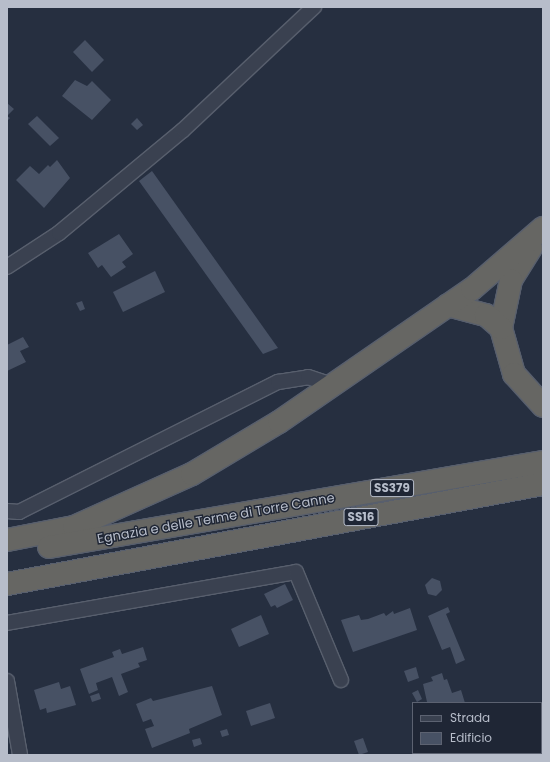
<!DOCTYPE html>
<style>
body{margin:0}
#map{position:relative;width:550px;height:762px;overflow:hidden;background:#262f40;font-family:Poppins,sans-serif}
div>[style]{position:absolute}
.building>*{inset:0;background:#475164}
.roads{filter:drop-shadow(1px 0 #585f6d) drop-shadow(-1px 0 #585f6d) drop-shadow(0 1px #585f6d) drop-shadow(0 -1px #585f6d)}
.minor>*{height:14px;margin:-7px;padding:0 7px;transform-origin:7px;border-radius:7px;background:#3a4150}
.trunk>*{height:22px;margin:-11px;padding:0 11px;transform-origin:11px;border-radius:11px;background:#666663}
span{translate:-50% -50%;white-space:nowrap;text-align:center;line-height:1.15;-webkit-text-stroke:3px #1f2635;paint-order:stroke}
.shield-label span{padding:1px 3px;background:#1f2635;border:1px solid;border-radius:3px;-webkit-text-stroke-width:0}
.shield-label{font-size:12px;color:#b7bdca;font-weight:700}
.street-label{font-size:13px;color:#b7bdca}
.frame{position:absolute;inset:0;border:8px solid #b7bdca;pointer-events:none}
.legend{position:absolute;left:412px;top:702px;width:130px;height:52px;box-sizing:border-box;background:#1f2635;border:1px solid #5c6271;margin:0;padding:5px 7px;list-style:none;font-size:12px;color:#b7bdca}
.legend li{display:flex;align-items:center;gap:8px;height:20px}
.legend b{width:20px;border:1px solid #5c6271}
</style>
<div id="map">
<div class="building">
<i style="clip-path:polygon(85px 40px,104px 60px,92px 72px,73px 52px)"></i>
<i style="clip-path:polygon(75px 80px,87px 86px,92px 81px,111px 100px,92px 120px,62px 96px)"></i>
<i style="clip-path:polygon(7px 103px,14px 109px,7px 116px,10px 118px,7px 121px)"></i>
<i style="clip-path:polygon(37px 116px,59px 138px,50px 146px,28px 124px)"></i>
<i style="clip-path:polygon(137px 118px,143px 125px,137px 130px,131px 124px)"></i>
<i style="clip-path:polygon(57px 160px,70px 178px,44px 208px,16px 180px,30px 166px,39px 174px,48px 165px,50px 167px)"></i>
<i style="clip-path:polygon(152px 171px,278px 348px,263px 354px,139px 181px)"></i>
<i style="clip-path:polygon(119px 234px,133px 254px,122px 262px,126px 267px,111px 277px,102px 265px,98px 268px,88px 253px)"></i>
<i style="clip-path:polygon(155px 271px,165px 292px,123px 312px,113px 292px)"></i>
<i style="clip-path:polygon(82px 301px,85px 309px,80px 311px,76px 303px)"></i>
<i style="clip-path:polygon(23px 337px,29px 347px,20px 351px,26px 362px,7px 371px,7px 345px)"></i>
<i style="clip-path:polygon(432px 578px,440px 581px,442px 590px,436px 596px,428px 594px,425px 585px)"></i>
<i style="clip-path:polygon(285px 584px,293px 600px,277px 608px,275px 605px,271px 607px,264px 594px)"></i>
<i style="clip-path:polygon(448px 607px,450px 612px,446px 614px,465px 660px,456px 664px,450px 647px,442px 650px,428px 616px)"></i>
<i style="clip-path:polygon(410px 608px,417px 630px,353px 652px,341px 620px,359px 615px,361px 620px,368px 619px,384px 613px,386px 616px,393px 611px,394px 614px)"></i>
<i style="clip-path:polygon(261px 615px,269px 634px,239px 647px,231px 629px)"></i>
<i style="clip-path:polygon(143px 647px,147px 660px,138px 663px,140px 667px,121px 674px,128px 692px,119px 696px,112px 677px,96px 683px,98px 690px,89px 694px,80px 669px,114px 657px,112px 652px,120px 649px,122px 654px)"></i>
<i style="clip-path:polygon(416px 667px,419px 678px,408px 682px,404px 671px)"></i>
<i style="clip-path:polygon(442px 673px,444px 680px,447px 679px,452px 693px,461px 690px,465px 703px,424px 703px,427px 702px,423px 684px,433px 681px,431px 677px)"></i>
<i style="clip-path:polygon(59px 682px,61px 689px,70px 686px,76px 705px,47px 713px,46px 708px,40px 710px,34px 690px)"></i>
<i style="clip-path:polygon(212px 686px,222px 715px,189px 729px,190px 733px,152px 748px,145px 729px,154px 726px,151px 719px,143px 722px,136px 704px,151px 698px,153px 701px)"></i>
<i style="clip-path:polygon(418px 690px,422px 699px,417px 702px,412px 693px)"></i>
<i style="clip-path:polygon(99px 693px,101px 699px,92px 702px,90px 696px)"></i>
<i style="clip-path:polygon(270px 703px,275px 718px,251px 726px,246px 711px)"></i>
<i style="clip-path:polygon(227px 729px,229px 735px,222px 737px,220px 731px)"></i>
<i style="clip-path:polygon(200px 738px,202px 744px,194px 747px,192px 740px)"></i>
<i style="clip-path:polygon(363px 738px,368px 752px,359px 755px,354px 741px)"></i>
</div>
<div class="roads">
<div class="minor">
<i style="left:7px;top:267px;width:62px;rotate:-33.2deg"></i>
<i style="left:59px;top:233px;width:161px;rotate:-39.7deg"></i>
<i style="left:183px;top:130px;width:180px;rotate:-43.2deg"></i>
<i style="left:7px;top:511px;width:12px;rotate:5deg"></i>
<i style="left:19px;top:512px;width:290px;rotate:-26.7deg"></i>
<i style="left:278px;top:382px;width:30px;rotate:-9deg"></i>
<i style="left:308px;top:377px;width:26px;rotate:18deg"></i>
<i style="left:7px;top:623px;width:293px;rotate:-10deg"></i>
<i style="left:296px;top:572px;width:117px;rotate:67.4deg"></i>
<i style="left:7px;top:681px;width:75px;rotate:80deg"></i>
</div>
<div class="trunk">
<i style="left:531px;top:248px;width:38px;rotate:122deg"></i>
<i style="left:511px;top:280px;width:49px;rotate:101.8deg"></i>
<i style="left:501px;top:328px;width:48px;rotate:74.2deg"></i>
<i style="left:514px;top:374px;width:43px;rotate:47.8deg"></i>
<i style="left:448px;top:305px;width:39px;rotate:15deg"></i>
<i style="left:486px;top:315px;width:20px;rotate:41deg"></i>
<i style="left:7px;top:540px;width:68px;rotate:-11deg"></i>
<i style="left:74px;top:527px;width:129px;rotate:-24.2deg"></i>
<i style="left:192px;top:474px;width:101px;rotate:-30.9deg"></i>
<i style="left:279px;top:422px;width:234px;rotate:-34.6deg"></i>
<i style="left:472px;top:289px;width:94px;rotate:-40.7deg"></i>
<i style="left:49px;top:547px;width:501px;rotate:-9.76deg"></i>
<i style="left:7px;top:584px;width:545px;rotate:-10.57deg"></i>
</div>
</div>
<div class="shield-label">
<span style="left:392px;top:488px">SS379</span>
<span style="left:361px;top:517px">SS16</span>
</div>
<div class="street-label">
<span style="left:216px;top:519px;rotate:-10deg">Egnazia e delle Terme di Torre Canne</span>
</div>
<div class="frame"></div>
<ul class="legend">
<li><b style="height:5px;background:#3a4150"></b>Strada</li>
<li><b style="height:11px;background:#475164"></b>Edificio</li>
</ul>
</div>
